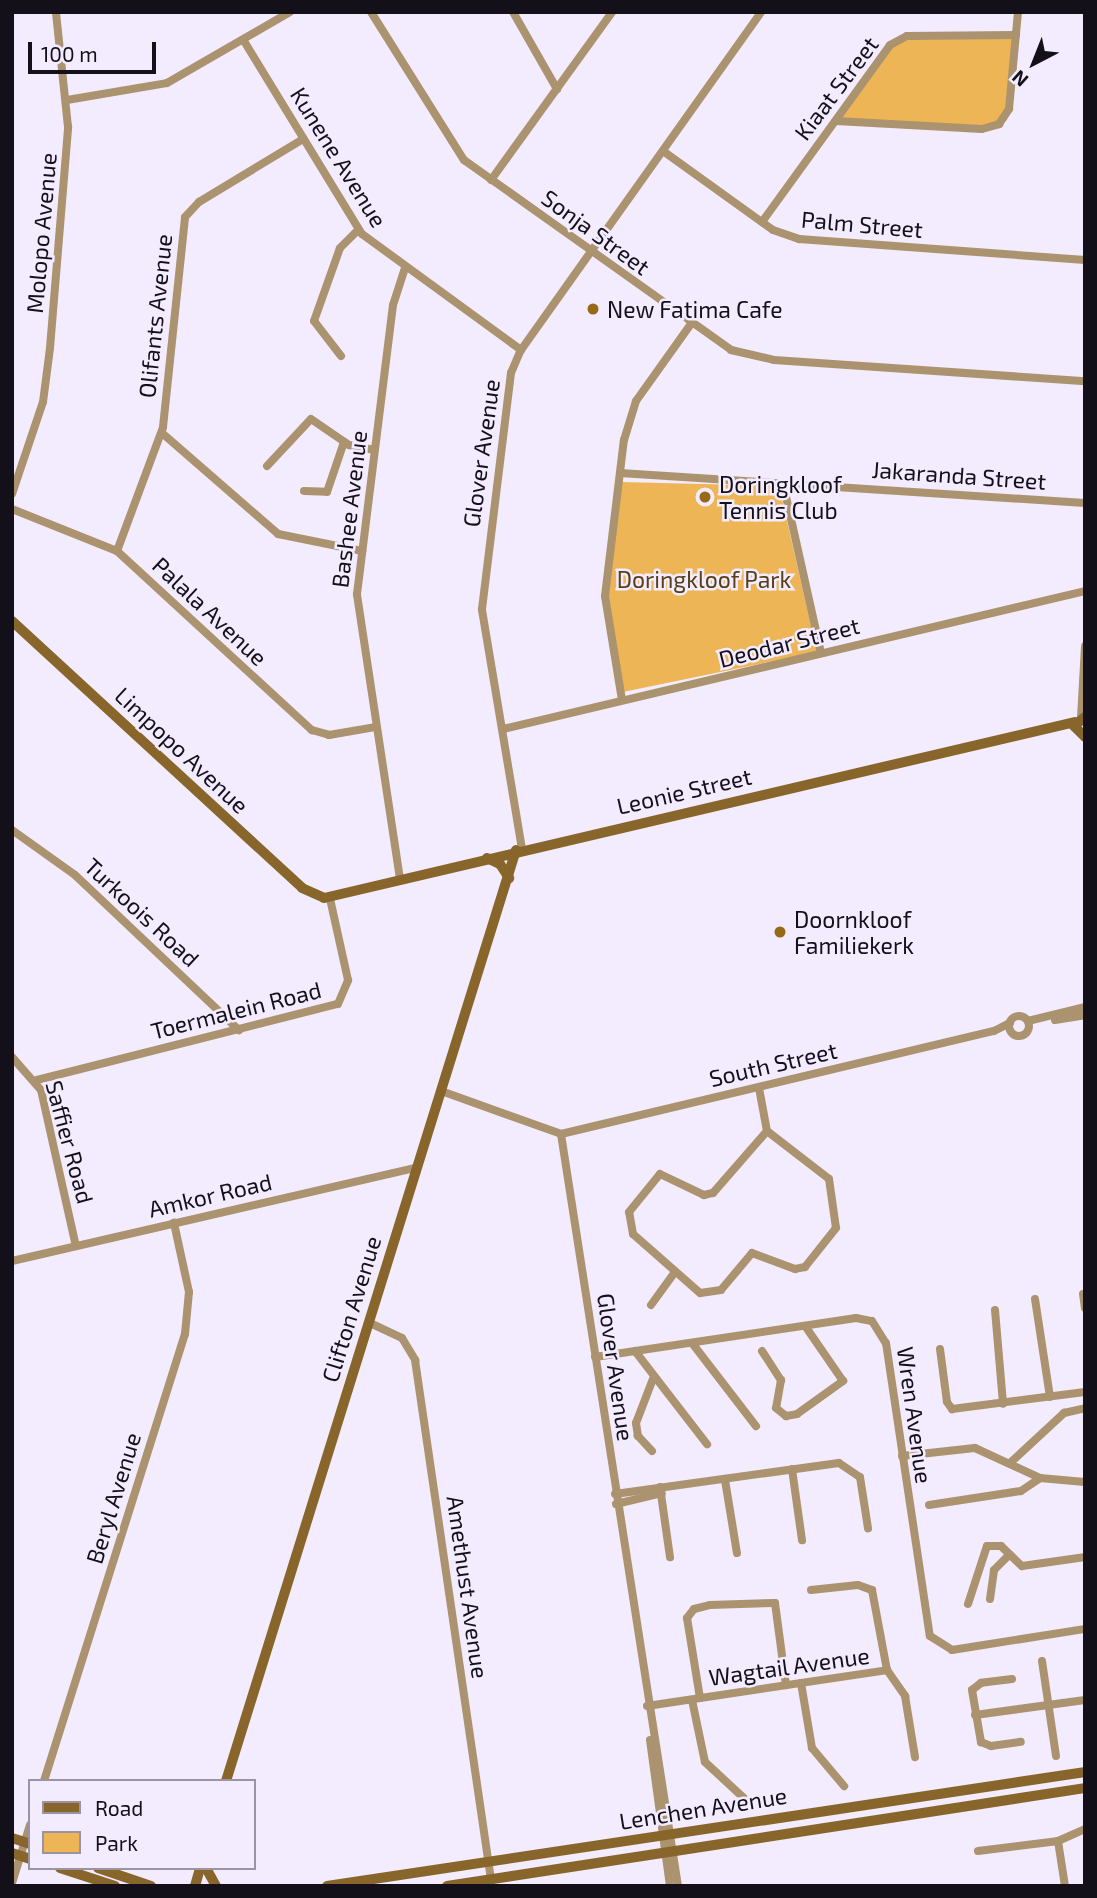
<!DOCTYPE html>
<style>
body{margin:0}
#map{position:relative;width:1097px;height:1898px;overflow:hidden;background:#f3ebfe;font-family:"Exo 2",sans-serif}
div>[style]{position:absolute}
.green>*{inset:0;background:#eeb557}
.street>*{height:8px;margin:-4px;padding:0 4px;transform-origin:4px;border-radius:4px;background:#aa936e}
.street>.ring{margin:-4px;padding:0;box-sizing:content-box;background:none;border:8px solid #aa936e;border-radius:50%}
.secondary>*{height:10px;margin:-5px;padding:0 5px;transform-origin:5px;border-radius:5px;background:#88662b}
.dots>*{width:19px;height:19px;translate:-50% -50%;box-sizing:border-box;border:4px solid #f3ebfe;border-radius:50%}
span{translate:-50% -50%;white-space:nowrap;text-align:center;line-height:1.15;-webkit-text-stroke:5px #f3ebfe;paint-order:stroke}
.street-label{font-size:23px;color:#14101a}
.poi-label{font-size:23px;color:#14101a}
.left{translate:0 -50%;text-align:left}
.park-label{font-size:23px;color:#563f17}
.frame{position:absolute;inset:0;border:14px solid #14101a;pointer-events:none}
.legend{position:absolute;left:28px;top:1779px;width:228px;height:91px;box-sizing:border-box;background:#f3ebfe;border:2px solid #9a93a3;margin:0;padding:9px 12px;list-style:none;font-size:21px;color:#14101a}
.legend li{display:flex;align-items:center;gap:14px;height:35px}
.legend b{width:35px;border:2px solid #9a93a3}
.north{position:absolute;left:999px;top:28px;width:70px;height:70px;-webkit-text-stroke:5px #f3ebfe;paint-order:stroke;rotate:222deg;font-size:19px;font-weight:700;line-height:28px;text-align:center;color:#14101a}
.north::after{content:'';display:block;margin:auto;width:24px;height:32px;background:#14101a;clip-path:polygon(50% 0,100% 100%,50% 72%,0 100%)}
.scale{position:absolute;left:28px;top:42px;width:128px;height:32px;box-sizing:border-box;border:4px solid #14101a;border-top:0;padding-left:9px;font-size:21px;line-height:24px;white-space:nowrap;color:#14101a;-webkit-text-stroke:5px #f3ebfe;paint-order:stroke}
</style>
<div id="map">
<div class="green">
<i style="clip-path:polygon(909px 38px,1014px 38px,1007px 120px,982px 132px,841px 118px,892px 45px)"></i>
<i style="clip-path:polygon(621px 482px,779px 486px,817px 652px,623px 692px,607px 596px)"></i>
</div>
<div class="street">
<i style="left:371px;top:12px;width:175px;rotate:57.9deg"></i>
<i style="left:464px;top:160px;width:328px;rotate:35.4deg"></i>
<i style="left:731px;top:350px;width:44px;rotate:13.1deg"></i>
<i style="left:774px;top:360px;width:312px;rotate:3.9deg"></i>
<i style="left:513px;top:12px;width:89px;rotate:60.3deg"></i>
<i style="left:244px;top:41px;width:226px;rotate:58.6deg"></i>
<i style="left:362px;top:234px;width:197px;rotate:36.1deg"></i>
<i style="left:67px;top:100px;width:101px;rotate:-9.6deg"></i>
<i style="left:167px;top:83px;width:142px;rotate:-30deg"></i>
<i style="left:836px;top:121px;width:146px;rotate:3.1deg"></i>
<i style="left:982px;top:129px;width:18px;rotate:-16deg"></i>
<i style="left:999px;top:124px;width:18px;rotate:-56deg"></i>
<i style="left:1009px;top:109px;width:97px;rotate:-84.7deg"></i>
<i style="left:663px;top:151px;width:135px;rotate:35.7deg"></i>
<i style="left:773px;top:230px;width:28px;rotate:19deg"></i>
<i style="left:799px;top:239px;width:287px;rotate:4.2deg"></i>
<i style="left:491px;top:180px;width:207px;rotate:-54.2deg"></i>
<i style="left:762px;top:222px;width:218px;rotate:-54.1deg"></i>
<i style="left:890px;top:45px;width:19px;rotate:-28deg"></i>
<i style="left:907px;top:36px;width:109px;rotate:-0.5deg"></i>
<i style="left:341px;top:356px;width:44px;rotate:-127.6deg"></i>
<i style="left:314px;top:321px;width:77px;rotate:-70.4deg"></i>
<i style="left:340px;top:248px;width:25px;rotate:-45deg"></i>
<i style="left:162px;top:433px;width:154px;rotate:41deg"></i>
<i style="left:278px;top:534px;width:86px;rotate:11.4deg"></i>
<i style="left:267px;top:466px;width:64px;rotate:-46.9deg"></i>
<i style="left:311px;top:419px;width:46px;rotate:34.4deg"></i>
<i style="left:349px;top:445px;width:26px;rotate:11deg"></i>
<i style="left:620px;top:473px;width:466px;rotate:3.7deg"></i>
<i style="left:783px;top:483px;width:174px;rotate:77.4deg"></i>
<i style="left:304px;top:491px;width:23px;rotate:2deg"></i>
<i style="left:327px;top:492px;width:53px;rotate:-71.2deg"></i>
<i style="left:12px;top:494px;width:97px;rotate:-71.4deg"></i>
<i style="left:43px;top:402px;width:54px;rotate:-82.6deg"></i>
<i style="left:50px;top:348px;width:222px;rotate:-85.3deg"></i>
<i style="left:68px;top:127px;width:116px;rotate:-96deg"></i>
<i style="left:12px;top:509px;width:113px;rotate:21.8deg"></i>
<i style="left:117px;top:551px;width:265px;rotate:42.6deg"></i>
<i style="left:312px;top:730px;width:18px;rotate:16deg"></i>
<i style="left:329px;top:735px;width:48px;rotate:-9.7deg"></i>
<i style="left:117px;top:551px;width:132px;rotate:-69.6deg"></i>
<i style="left:163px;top:427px;width:211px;rotate:-84deg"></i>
<i style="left:185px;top:217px;width:21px;rotate:-47deg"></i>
<i style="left:199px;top:202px;width:122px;rotate:-31.2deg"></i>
<i style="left:622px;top:700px;width:105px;rotate:-99.3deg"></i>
<i style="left:605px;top:596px;width:157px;rotate:-83.1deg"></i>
<i style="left:624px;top:440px;width:41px;rotate:-72.9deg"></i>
<i style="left:636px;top:401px;width:95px;rotate:-54.5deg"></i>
<i style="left:1081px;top:718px;width:72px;rotate:-86.8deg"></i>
<i style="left:503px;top:729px;width:598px;rotate:-13.34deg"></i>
<i style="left:12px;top:830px;width:77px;rotate:35.5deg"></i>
<i style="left:75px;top:875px;width:226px;rotate:43.4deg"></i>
<i style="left:522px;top:849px;width:243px;rotate:-99.5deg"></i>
<i style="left:482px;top:609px;width:238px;rotate:-83deg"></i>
<i style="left:511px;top:373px;width:25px;rotate:-67deg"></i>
<i style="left:521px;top:350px;width:415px;rotate:-54.6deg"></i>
<i style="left:400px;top:879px;width:288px;rotate:-98.6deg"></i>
<i style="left:357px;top:594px;width:291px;rotate:-82.9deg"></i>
<i style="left:393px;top:305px;width:38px;rotate:-72deg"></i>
<i class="ring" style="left:1009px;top:1016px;width:12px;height:12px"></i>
<i style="left:1055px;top:1020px;width:30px;rotate:-9deg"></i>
<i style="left:1028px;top:1021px;width:59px;rotate:-13.8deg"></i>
<i style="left:12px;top:1057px;width:44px;rotate:48.7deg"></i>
<i style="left:41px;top:1090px;width:160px;rotate:77.4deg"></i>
<i style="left:37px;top:1080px;width:310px;rotate:-14.2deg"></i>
<i style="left:338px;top:1004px;width:26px;rotate:-67deg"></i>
<i style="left:348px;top:980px;width:83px;rotate:-102.5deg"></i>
<i style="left:759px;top:1088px;width:44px;rotate:79.5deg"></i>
<i style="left:767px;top:1131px;width:78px;rotate:37.7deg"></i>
<i style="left:829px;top:1179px;width:49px;rotate:81.9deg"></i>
<i style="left:836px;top:1228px;width:50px;rotate:128.5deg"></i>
<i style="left:805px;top:1267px;width:10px;rotate:169deg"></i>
<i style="left:795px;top:1269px;width:46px;rotate:-159.6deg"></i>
<i style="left:752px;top:1253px;width:48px;rotate:130deg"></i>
<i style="left:721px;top:1290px;width:21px;rotate:172deg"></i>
<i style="left:700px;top:1293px;width:89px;rotate:-138.6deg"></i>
<i style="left:633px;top:1234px;width:22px;rotate:-100deg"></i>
<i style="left:629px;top:1212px;width:49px;rotate:-50.8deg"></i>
<i style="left:660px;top:1174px;width:49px;rotate:25.5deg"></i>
<i style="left:704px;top:1195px;width:9px;rotate:-13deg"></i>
<i style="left:713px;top:1193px;width:82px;rotate:-48.9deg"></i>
<i style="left:444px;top:1092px;width:124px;rotate:19.7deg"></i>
<i style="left:561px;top:1134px;width:761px;rotate:81.16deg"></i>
<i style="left:561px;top:1134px;width:445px;rotate:-13.4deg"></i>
<i style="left:994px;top:1031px;width:18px;rotate:-27deg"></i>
<i style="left:12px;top:1261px;width:415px;rotate:-13deg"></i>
<i style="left:1083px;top:1294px;width:14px;rotate:82deg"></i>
<i style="left:1035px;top:1299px;width:99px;rotate:81.3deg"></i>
<i style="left:651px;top:1305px;width:39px;rotate:-54deg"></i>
<i style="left:995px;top:1310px;width:94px;rotate:85.1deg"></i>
<i style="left:370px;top:1323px;width:35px;rotate:25deg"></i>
<i style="left:402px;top:1338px;width:26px;rotate:59deg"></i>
<i style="left:415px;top:1360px;width:526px;rotate:81.68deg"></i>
<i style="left:692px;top:1343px;width:105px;rotate:52.4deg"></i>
<i style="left:940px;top:1349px;width:53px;rotate:82.5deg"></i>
<i style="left:947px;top:1402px;width:9px;rotate:54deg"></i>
<i style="left:952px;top:1409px;width:134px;rotate:-7.3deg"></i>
<i style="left:635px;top:1351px;width:118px;rotate:52.3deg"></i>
<i style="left:762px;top:1351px;width:35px;rotate:57deg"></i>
<i style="left:781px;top:1380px;width:28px;rotate:100deg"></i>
<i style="left:776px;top:1408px;width:13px;rotate:39deg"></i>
<i style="left:786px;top:1416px;width:11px;rotate:-10deg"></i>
<i style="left:797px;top:1414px;width:57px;rotate:-35.7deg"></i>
<i style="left:843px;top:1381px;width:67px;rotate:-124.6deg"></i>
<i style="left:595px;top:1357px;width:264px;rotate:-8.5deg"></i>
<i style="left:856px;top:1318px;width:16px;rotate:11deg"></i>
<i style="left:872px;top:1321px;width:26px;rotate:58deg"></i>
<i style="left:886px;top:1343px;width:296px;rotate:81.5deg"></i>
<i style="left:930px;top:1636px;width:26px;rotate:32deg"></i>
<i style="left:952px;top:1650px;width:135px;rotate:-9deg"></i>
<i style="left:652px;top:1451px;width:21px;rotate:-133deg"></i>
<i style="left:638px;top:1436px;width:13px;rotate:-99deg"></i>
<i style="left:636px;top:1423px;width:50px;rotate:-69deg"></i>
<i style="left:902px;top:1456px;width:73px;rotate:-6.3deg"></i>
<i style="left:975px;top:1448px;width:72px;rotate:24.8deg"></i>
<i style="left:1040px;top:1478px;width:45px;rotate:5.1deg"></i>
<i style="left:1010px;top:1463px;width:74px;rotate:-42.8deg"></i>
<i style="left:1064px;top:1413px;width:22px;rotate:-13deg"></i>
<i style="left:792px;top:1469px;width:72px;rotate:82deg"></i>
<i style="left:725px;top:1480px;width:74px;rotate:80.7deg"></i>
<i style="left:660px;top:1487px;width:71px;rotate:81.9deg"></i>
<i style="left:615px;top:1494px;width:226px;rotate:-7.9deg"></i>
<i style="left:839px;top:1463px;width:25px;rotate:34deg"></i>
<i style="left:860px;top:1477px;width:52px;rotate:81.1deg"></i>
<i style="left:616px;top:1504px;width:47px;rotate:-13.4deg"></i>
<i style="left:929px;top:1505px;width:93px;rotate:-8.7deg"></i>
<i style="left:1021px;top:1491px;width:23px;rotate:-34deg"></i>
<i style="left:811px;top:1590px;width:47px;rotate:-6.1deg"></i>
<i style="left:858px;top:1585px;width:15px;rotate:20deg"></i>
<i style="left:872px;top:1590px;width:81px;rotate:79.4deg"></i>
<i style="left:990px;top:1599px;width:29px;rotate:-82deg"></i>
<i style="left:994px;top:1570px;width:21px;rotate:-45deg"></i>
<i style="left:968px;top:1604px;width:61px;rotate:-71.9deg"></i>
<i style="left:987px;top:1546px;width:14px"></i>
<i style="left:1001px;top:1546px;width:29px;rotate:44deg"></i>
<i style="left:1022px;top:1566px;width:64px;rotate:-8.1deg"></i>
<i style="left:1042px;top:1661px;width:96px;rotate:81.6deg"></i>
<i style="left:887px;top:1670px;width:32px;rotate:55deg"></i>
<i style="left:905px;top:1696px;width:62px;rotate:80.7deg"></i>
<i style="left:1012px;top:1679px;width:31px;rotate:173deg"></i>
<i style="left:981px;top:1683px;width:11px;rotate:142deg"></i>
<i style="left:972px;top:1690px;width:53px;rotate:80.2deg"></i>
<i style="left:981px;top:1742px;width:11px;rotate:22deg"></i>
<i style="left:991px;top:1746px;width:30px;rotate:-8deg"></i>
<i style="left:801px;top:1683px;width:66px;rotate:80.4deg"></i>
<i style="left:812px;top:1748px;width:50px;rotate:49.9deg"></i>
<i style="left:700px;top:1698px;width:81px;rotate:-99.2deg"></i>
<i style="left:687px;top:1618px;width:11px;rotate:-52deg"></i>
<i style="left:694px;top:1609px;width:16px;rotate:-14deg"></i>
<i style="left:710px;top:1605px;width:65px;rotate:-1.8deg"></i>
<i style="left:775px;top:1603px;width:83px;rotate:82.4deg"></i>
<i style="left:692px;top:1700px;width:63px;rotate:78.2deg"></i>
<i style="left:705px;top:1762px;width:57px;rotate:42.9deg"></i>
<i style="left:647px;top:1706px;width:243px;rotate:-8.5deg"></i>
<i style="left:975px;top:1715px;width:111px;rotate:-7.8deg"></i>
<i style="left:650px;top:1740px;width:147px;rotate:82.2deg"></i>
<i style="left:44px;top:1781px;width:469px;rotate:-72.5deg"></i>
<i style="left:185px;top:1334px;width:42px;rotate:-84.6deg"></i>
<i style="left:189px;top:1292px;width:71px;rotate:-102.3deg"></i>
<i style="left:1058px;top:1841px;width:30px;rotate:-24deg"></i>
<i style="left:978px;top:1851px;width:81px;rotate:-7.1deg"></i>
<i style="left:1058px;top:1841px;width:46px;rotate:81.2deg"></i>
<i style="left:12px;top:1883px;width:61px;rotate:-72.8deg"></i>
</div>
<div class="secondary">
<i style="left:12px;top:621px;width:394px;rotate:42.6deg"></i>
<i style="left:302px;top:888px;width:24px;rotate:24deg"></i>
<i style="left:324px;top:898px;width:771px;rotate:-13.19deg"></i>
<i style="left:1085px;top:717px;width:14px;rotate:141deg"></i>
<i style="left:1074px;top:726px;width:16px;rotate:45deg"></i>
<i style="left:487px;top:858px;width:14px;rotate:25deg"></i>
<i style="left:500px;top:864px;width:17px;rotate:57deg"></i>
<i style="left:226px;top:1781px;width:975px;rotate:-72.7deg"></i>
<i style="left:12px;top:1838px;width:19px;rotate:18deg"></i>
<i style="left:12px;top:1853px;width:19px;rotate:18deg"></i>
<i style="left:60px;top:1868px;width:58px;rotate:18.1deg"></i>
<i style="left:98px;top:1868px;width:56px;rotate:18.8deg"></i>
<i style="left:206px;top:1868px;width:21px;rotate:61deg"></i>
<i style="left:195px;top:1886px;width:19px;rotate:-74deg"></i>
<i style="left:327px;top:1886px;width:767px;rotate:-8.55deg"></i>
<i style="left:447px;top:1886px;width:645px;rotate:-8.73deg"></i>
</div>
<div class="dots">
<i style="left:593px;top:309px;background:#956915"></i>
<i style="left:705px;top:497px;background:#956915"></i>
<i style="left:780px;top:932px;background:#956915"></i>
</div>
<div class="street-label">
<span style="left:836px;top:88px;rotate:-53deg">Kiaat Street</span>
<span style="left:339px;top:157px;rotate:58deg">Kunene Avenue</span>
<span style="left:862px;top:224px;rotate:5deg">Palm Street</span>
<span style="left:596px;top:232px;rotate:36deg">Sonja Street</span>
<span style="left:41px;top:233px;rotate:-85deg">Molopo Avenue</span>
<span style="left:155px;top:316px;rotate:-84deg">Olifants Avenue</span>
<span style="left:481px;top:453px;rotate:-82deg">Glover Avenue</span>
<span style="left:959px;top:475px;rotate:4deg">Jakaranda Street</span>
<span style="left:349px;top:509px;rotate:-83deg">Bashee Avenue</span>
<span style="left:210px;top:611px;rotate:43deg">Palala Avenue</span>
<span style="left:789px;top:642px;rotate:-14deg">Deodar Street</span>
<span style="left:182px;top:750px;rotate:43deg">Limpopo Avenue</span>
<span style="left:684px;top:791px;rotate:-13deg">Leonie Street</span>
<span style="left:142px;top:912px;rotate:43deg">Turkoois Road</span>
<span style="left:236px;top:1010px;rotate:-14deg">Toermalein Road</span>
<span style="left:773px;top:1064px;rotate:-13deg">South Street</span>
<span style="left:70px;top:1142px;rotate:75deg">Saffier Road</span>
<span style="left:210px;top:1195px;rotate:-13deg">Amkor Road</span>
<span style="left:351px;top:1309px;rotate:-73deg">Clifton Avenue</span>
<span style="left:616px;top:1367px;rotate:82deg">Glover Avenue</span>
<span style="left:915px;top:1415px;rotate:82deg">Wren Avenue</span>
<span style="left:113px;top:1498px;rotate:-73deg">Beryl Avenue</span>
<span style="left:468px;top:1587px;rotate:82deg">Amethust Avenue</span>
<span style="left:789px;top:1666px;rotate:-8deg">Wagtail Avenue</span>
<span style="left:703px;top:1808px;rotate:-9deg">Lenchen Avenue</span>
</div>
<div class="poi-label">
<span class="left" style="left:607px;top:309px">New Fatima Cafe</span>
<span class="left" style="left:719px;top:497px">Doringkloof<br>Tennis Club</span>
<span class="left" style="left:794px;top:932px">Doornkloof<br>Familiekerk</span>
</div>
<div class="park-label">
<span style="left:704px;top:579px">Doringkloof Park</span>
</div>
<div class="frame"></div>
<ul class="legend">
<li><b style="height:9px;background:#88662b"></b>Road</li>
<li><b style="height:19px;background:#eeb557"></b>Park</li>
</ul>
<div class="north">N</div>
<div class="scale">100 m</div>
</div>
